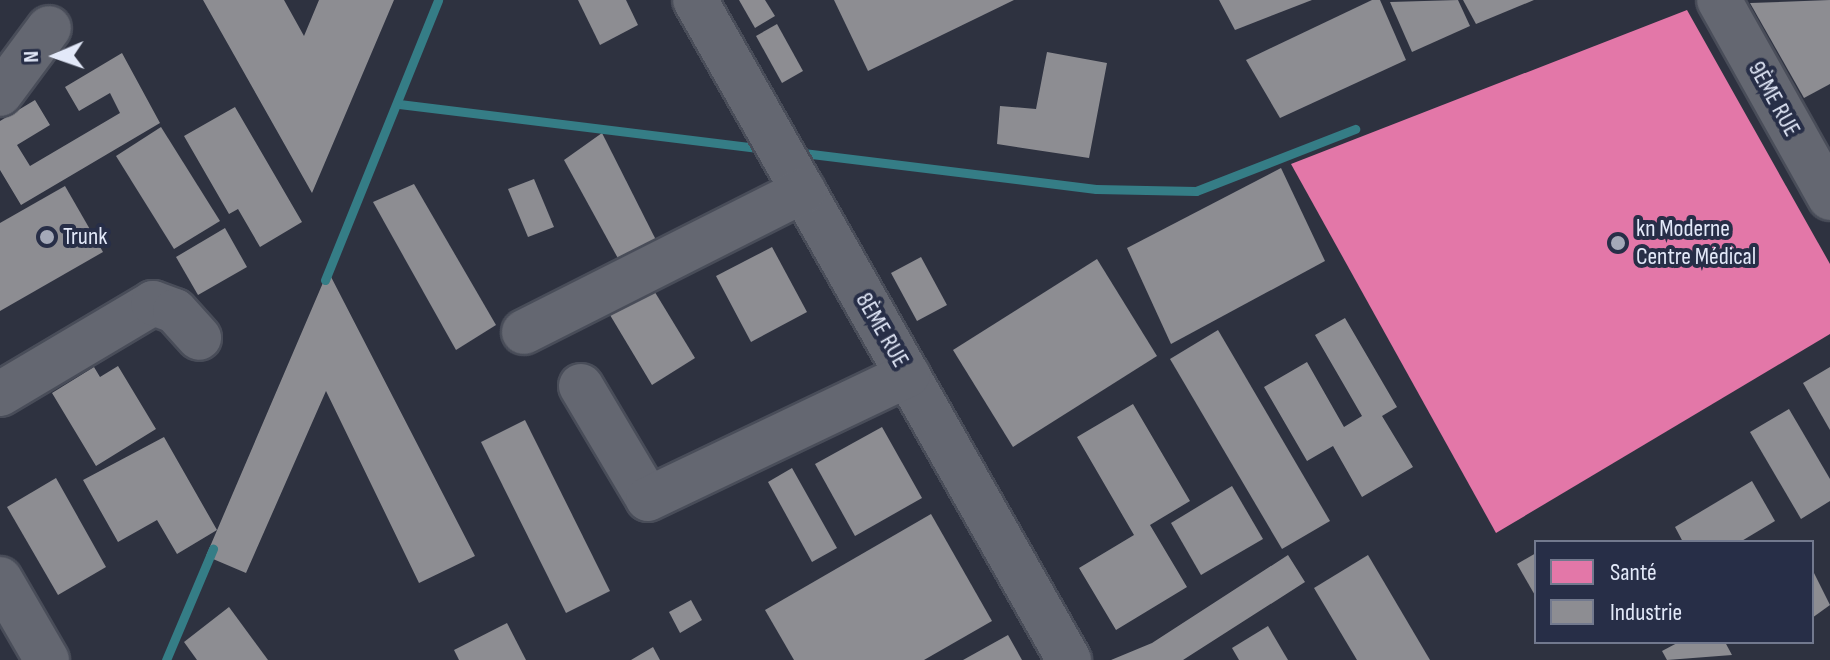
<!DOCTYPE html>
<meta charset="utf-8">
<style>
body{margin:0}
#map{position:relative;width:1830px;height:660px;overflow:hidden;background:#2e3240;font-family:"Sofia Sans Condensed",sans-serif}
div>[style]{position:absolute}
.health>*{inset:0;background:#e377a8}
.industry>*{inset:0;background:#8d8d92}
.stream>*{height:9px;margin:-4.5px;padding:0 4.5px;transform-origin:4.5px;border-radius:4.5px;background:#357d86}
.roads{filter:drop-shadow(2px 0 #494d59) drop-shadow(-2px 0 #494d59) drop-shadow(0 2px #494d59) drop-shadow(0 -2px #494d59)}
.minor>*{height:44px;margin:-22px;padding:0 22px;transform-origin:22px;border-radius:22px;background:#646771}
.dots>*{width:22px;height:22px;translate:-50% -50%;box-sizing:border-box;border:4px solid #272e47;border-radius:50%}
span{translate:-50% -50%;white-space:nowrap;text-align:center;line-height:1.15;-webkit-text-stroke:8px #272e47;paint-order:stroke}
.street-label{font-size:24px;color:#e3e9f9}
.poi-label{font-size:24px;color:#e3e9f9}
.left{translate:0 -50%;text-align:left}
.legend{position:absolute;left:1534px;top:540px;width:280px;height:104px;box-sizing:border-box;background:#272e47;border:2px solid #72798e;margin:0;padding:10px 14px;list-style:none;font-size:24px;color:#e3e9f9}
.legend li{display:flex;align-items:center;gap:16px;height:40px}
.legend b{width:40px;border:2px solid #72798e}
.north{position:absolute;left:16px;top:16px;width:80px;height:80px;-webkit-text-stroke:6px #272e47;paint-order:stroke;rotate:268deg;font-size:22px;font-weight:700;line-height:32px;text-align:center;color:#e3e9f9}
.north::after{content:'';display:block;margin:auto;width:28px;height:36px;background:#e3e9f9;clip-path:polygon(50% 0,100% 100%,50% 72%,0 100%)}
</style>
<div id="map">
<div class="health">
<i style="clip-path:polygon(1687px 10px,1830px 264px,1830px 334px,1496px 533px,1291px 164px)"></i>
</div>
<div class="industry">
<i style="clip-path:polygon(203px 0,284px 0,304px 36px,319px 0,394px 0,312px 193px)"></i>
<i style="clip-path:polygon(578px 0,626px 0,638px 25px,600px 45px)"></i>
<i style="clip-path:polygon(739px 0,765px 0,775px 16px,755px 28px)"></i>
<i style="clip-path:polygon(834px 0,1014px 0,868px 71px)"></i>
<i style="clip-path:polygon(1219px 0,1312px 0,1235px 30px)"></i>
<i style="clip-path:polygon(1372px 0,1380px 0,1406px 60px,1280px 118px,1246px 60px)"></i>
<i style="clip-path:polygon(1458px 0,1470px 26px,1412px 52px,1390px 2px)"></i>
<i style="clip-path:polygon(1463px 0,1534px 0,1476px 24px)"></i>
<i style="clip-path:polygon(1830px 0,1830px 84px,1804px 98px,1750px 3px)"></i>
<i style="clip-path:polygon(777px 24px,803px 71px,782px 83px,756px 36px)"></i>
<i style="clip-path:polygon(1047px 52px,1107px 63px,1089px 158px,997px 144px,1000px 106px,1036px 109px)"></i>
<i style="clip-path:polygon(122px 53px,160px 123px,21px 205px,0 170px,0 121px,35px 100px,50px 125px,17px 145px,30px 166px,120px 113px,110px 93px,79px 111px,65px 87px)"></i>
<i style="clip-path:polygon(235px 107px,302px 222px,260px 247px,238px 209px,229px 214px,184px 136px)"></i>
<i style="clip-path:polygon(161px 127px,220px 221px,174px 249px,116px 156px)"></i>
<i style="clip-path:polygon(602px 133px,657px 242px,620px 262px,564px 160px)"></i>
<i style="clip-path:polygon(1281px 168px,1325px 261px,1171px 344px,1127px 248px)"></i>
<i style="clip-path:polygon(534px 179px,554px 227px,528px 237px,508px 189px)"></i>
<i style="clip-path:polygon(414px 184px,496px 325px,456px 350px,373px 202px)"></i>
<i style="clip-path:polygon(65px 186px,103px 252px,0 311px,0 223px)"></i>
<i style="clip-path:polygon(225px 228px,247px 267px,198px 295px,176px 257px)"></i>
<i style="clip-path:polygon(772px 247px,807px 312px,751px 342px,716px 276px)"></i>
<i style="clip-path:polygon(921px 257px,947px 305px,917px 321px,891px 273px)"></i>
<i style="clip-path:polygon(1097px 259px,1157px 356px,1013px 447px,953px 350px)"></i>
<i style="clip-path:polygon(328px 271px,475px 556px,419px 583px,326px 391px,246px 573px,206px 556px)"></i>
<i style="clip-path:polygon(653px 289px,695px 358px,652px 385px,610px 315px)"></i>
<i style="clip-path:polygon(1345px 318px,1397px 407px,1382px 416px,1413px 467px,1362px 497px,1333px 446px,1307px 461px,1264px 387px,1307px 362px,1344px 427px,1362px 416px,1315px 335px)"></i>
<i style="clip-path:polygon(1218px 330px,1330px 521px,1282px 549px,1170px 359px)"></i>
<i style="clip-path:polygon(118px 366px,156px 429px,96px 466px,52px 393px,94px 367px,100px 377px)"></i>
<i style="clip-path:polygon(1830px 367px,1830px 430px,1803px 383px)"></i>
<i style="clip-path:polygon(1133px 404px,1190px 501px,1150px 525px,1187px 587px,1116px 630px,1079px 568px,1134px 535px,1077px 437px)"></i>
<i style="clip-path:polygon(1789px 409px,1830px 479px,1830px 501px,1801px 519px,1750px 432px)"></i>
<i style="clip-path:polygon(525px 420px,610px 591px,566px 613px,481px 442px)"></i>
<i style="clip-path:polygon(882px 427px,922px 498px,855px 536px,815px 464px)"></i>
<i style="clip-path:polygon(164px 437px,217px 530px,177px 554px,157px 520px,118px 542px,83px 480px)"></i>
<i style="clip-path:polygon(792px 468px,837px 548px,812px 562px,768px 482px)"></i>
<i style="clip-path:polygon(56px 478px,106px 567px,58px 595px,7px 507px)"></i>
<i style="clip-path:polygon(1752px 481px,1775px 521px,1740px 542px,1683px 542px,1675px 527px)"></i>
<i style="clip-path:polygon(1232px 486px,1263px 539px,1201px 575px,1171px 523px)"></i>
<i style="clip-path:polygon(931px 514px,992px 621px,924px 660px,794px 660px,765px 610px)"></i>
<i style="clip-path:polygon(1536px 553px,1536px 597px,1517px 564px)"></i>
<i style="clip-path:polygon(1288px 555px,1305px 582px,1183px 660px,1111px 660px,1152px 643px)"></i>
<i style="clip-path:polygon(1368px 555px,1430px 660px,1357px 660px,1314px 588px)"></i>
<i style="clip-path:polygon(1812px 569px,1830px 605px,1812px 618px)"></i>
<i style="clip-path:polygon(691px 600px,702px 620px,680px 633px,669px 612px)"></i>
<i style="clip-path:polygon(229px 607px,268px 660px,197px 660px,184px 642px)"></i>
<i style="clip-path:polygon(507px 623px,526px 660px,459px 660px,454px 650px)"></i>
<i style="clip-path:polygon(1268px 626px,1288px 660px,1239px 660px,1232px 648px)"></i>
<i style="clip-path:polygon(1008px 635px,1022px 660px,963px 660px)"></i>
<i style="clip-path:polygon(1679px 642px,1725px 642px,1732px 655px,1667px 660px,1662px 651px)"></i>
<i style="clip-path:polygon(653px 647px,660px 660px,631px 660px)"></i>
</div>
<div class="stream">
<i style="left:399px;top:104px;width:369px;rotate:7deg"></i>
<i style="left:795px;top:152px;width:303px;rotate:7deg"></i>
<i style="left:1096px;top:189px;width:100px;rotate:1.1deg"></i>
<i style="left:1196px;top:191px;width:171px;rotate:-21.3deg"></i>
<i style="left:325px;top:280px;width:302px;rotate:-68deg"></i>
<i style="left:166px;top:660px;width:121px;rotate:-67.1deg"></i>
</div>
<div class="roads">
<div class="minor">
<i style="left:695px;top:0;width:759px;rotate:60.46deg"></i>
<i style="left:1719px;top:0;width:227px;rotate:60.7deg"></i>
<i style="left:0;top:94px;width:82px;rotate:-53.4deg"></i>
<i style="left:524px;top:332px;width:313px;rotate:-26.8deg"></i>
<i style="left:581px;top:386px;width:131px;rotate:59.3deg"></i>
<i style="left:648px;top:499px;width:288px;rotate:-25.5deg"></i>
<i style="left:0;top:394px;width:178px;rotate:-30.7deg"></i>
<i style="left:153px;top:303px;width:23px;rotate:20deg"></i>
<i style="left:175px;top:311px;width:36px;rotate:48deg"></i>
<i style="left:0;top:579px;width:94px;rotate:59.9deg"></i>
</div>
</div>
<div class="dots">
<i style="left:47px;top:237px;background:#a4a9b8"></i>
<i style="left:1618px;top:243px;background:#a4a9b8"></i>
</div>
<div class="street-label">
<span style="left:1774px;top:99px;rotate:61deg">9ÈME RUE</span>
<span style="left:882px;top:330px;rotate:60deg">8ÈME RUE</span>
</div>
<div class="poi-label">
<span class="left" style="left:1636px;top:243px">kn Moderne<br>Centre Médical</span>
<span class="left" style="left:63px;top:237px">Trunk</span>
</div>
<ul class="legend">
<li><b style="height:22px;background:#e377a8"></b>Santé</li>
<li><b style="height:22px;background:#8d8d92"></b>Industrie</li>
</ul>
<div class="north">N</div>
</div>
